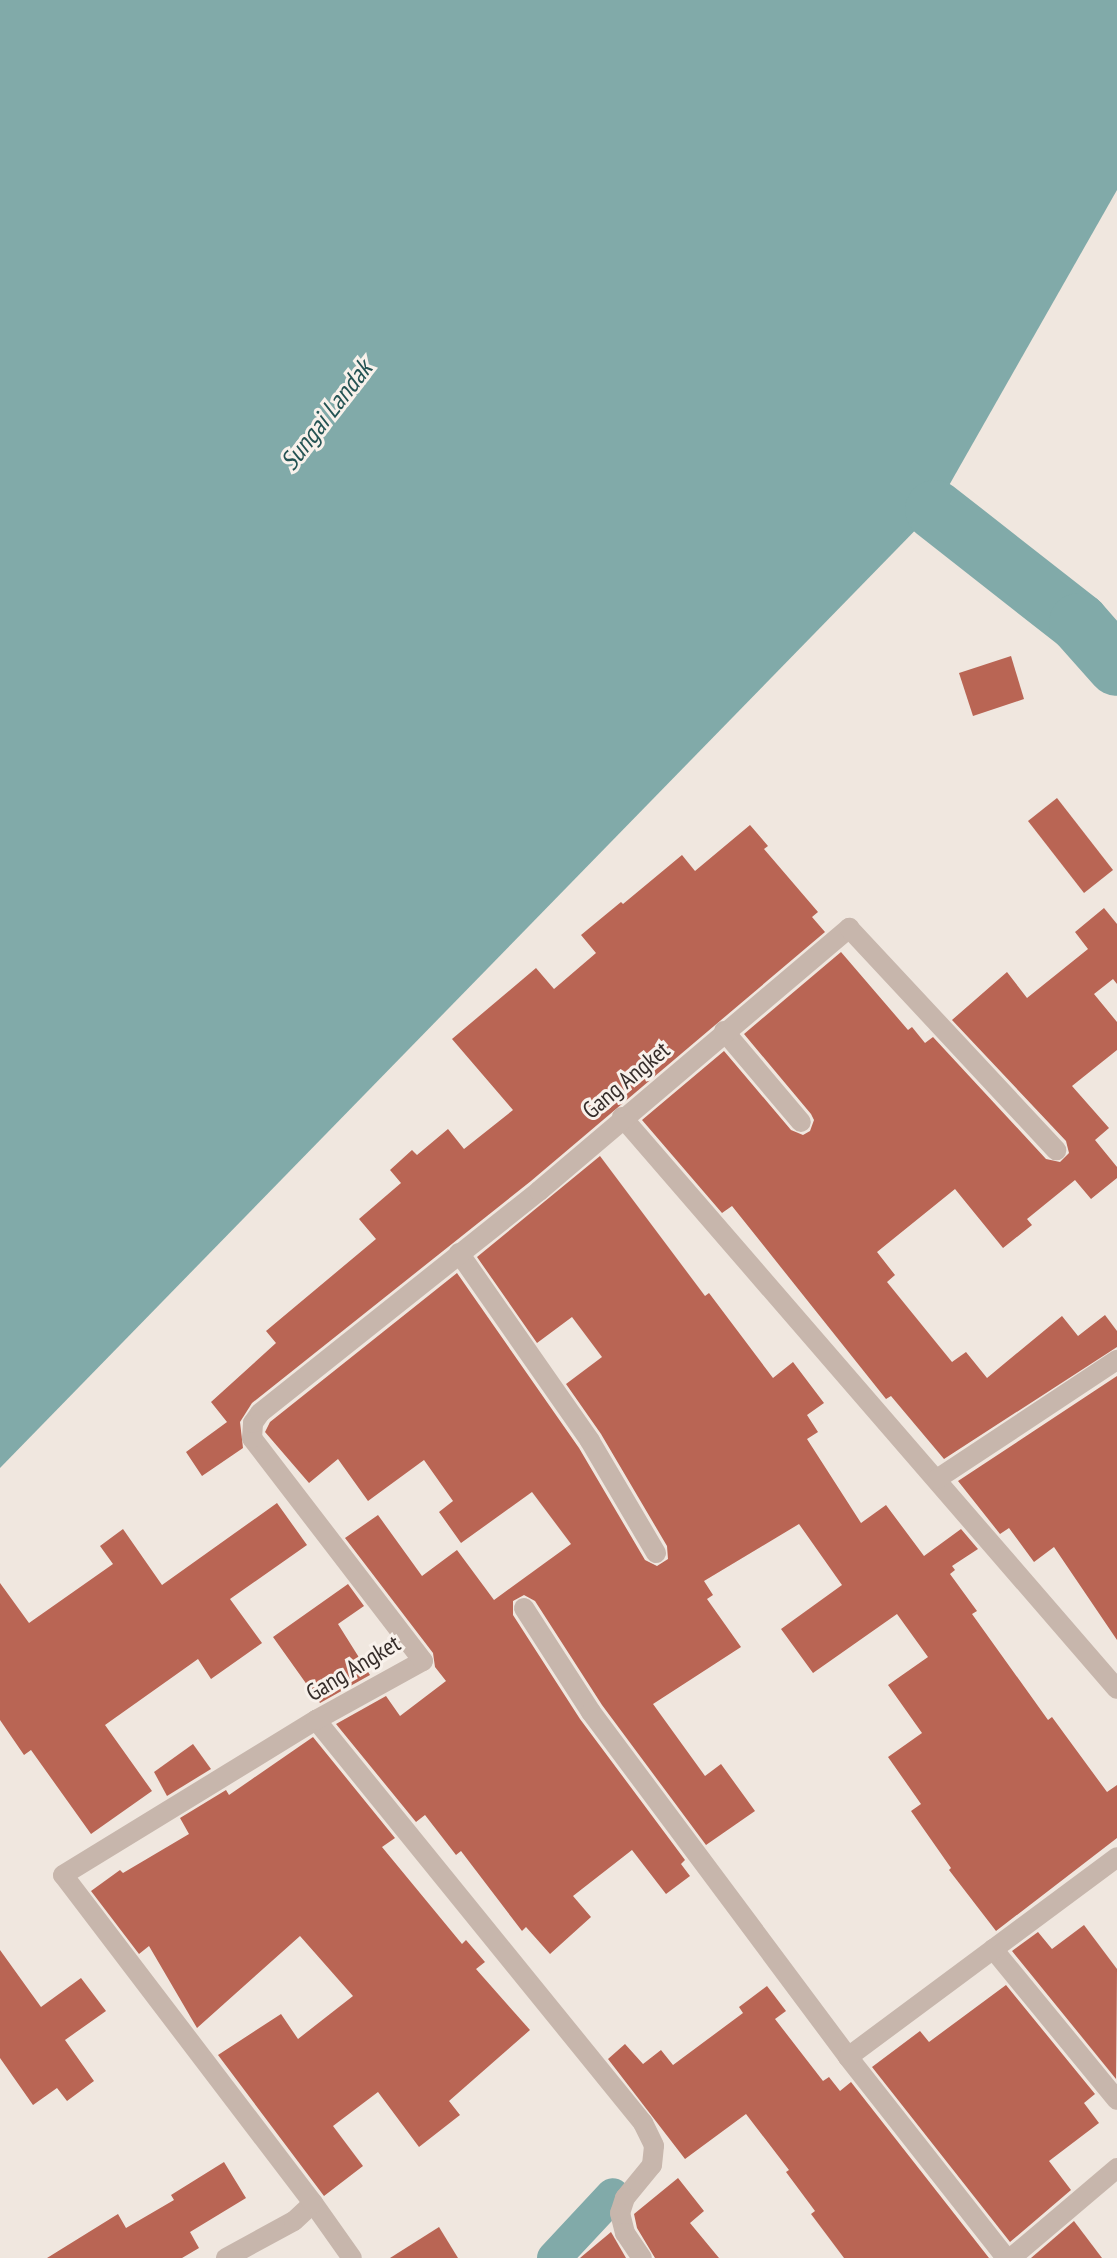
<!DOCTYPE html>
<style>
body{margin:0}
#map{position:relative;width:1117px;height:2258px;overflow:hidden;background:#f0e7df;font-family:"PT Sans Narrow",sans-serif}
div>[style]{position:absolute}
.water>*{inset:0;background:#81aaa9}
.canal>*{height:34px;margin:-17px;padding:0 17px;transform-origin:17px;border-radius:17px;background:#81aaa9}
.river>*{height:60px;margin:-30px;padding:0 30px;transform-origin:30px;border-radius:30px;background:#81aaa9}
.building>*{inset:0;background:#b96554}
.street>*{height:20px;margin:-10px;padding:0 10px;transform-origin:10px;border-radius:10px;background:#c7b6ac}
span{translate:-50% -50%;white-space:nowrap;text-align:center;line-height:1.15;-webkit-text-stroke:6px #f8f1eb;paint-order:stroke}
.street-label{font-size:24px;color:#362d2a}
.water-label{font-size:26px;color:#245353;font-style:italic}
</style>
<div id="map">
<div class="water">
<i style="clip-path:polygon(0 0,1117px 0,1117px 190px,935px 510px,0 1468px)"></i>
</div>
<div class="canal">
<i style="left:554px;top:2258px;width:86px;rotate:-46.9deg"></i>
</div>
<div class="river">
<i style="left:935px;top:510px;width:183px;rotate:38.1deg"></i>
<i style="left:1079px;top:623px;width:57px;rotate:48.5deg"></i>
</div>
<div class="building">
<i style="clip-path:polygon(1011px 656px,1024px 699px,973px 716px,959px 673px)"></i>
<i style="clip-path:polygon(1057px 798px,1113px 870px,1084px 893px,1028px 821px)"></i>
<i style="clip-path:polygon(750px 825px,768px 846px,764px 849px,818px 912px,812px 917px,825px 932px,531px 1181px,252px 1403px,240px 1422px,243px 1448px,202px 1476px,186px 1452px,227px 1422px,211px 1402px,276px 1343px,266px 1331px,376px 1239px,359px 1219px,401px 1183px,390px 1170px,412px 1150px,417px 1155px,448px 1129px,464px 1149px,513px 1110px,452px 1039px,536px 968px,554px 989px,596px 953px,581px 935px,621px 902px,623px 904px,682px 855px,695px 871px)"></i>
<i style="clip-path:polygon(1104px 908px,1117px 924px,1117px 984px,1113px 979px,1094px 994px,1117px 1022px,1117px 1050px,1072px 1086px,1109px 1128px,1095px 1140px,1117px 1167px,1117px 1178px,1091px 1199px,1075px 1180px,1027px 1219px,1032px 1225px,1003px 1248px,955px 1189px,877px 1252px,895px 1275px,887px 1282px,952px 1362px,966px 1352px,987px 1378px,1062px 1316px,1078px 1336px,1105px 1315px,1117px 1331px,1117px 1347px,944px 1459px,891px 1396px,886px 1399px,732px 1206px,722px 1213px,642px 1120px,724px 1051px,791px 1130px,803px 1135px,810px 1131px,814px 1120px,811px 1114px,744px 1034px,841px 952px,908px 1030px,912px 1027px,925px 1043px,933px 1037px,1046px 1159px,1060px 1162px,1069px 1153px,1066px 1141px,952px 1020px,1007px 972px,1027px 998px,1088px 949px,1075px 932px)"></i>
<i style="clip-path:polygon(600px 1156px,705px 1296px,709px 1293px,773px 1378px,793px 1362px,824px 1403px,807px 1415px,818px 1432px,807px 1439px,861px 1523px,886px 1505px,924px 1556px,961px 1529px,978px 1549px,952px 1566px,955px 1570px,950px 1574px,977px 1611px,972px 1614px,1048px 1720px,1052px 1717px,1107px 1792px,1117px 1785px,1117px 1838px,996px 1931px,949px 1870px,951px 1868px,911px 1811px,921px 1804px,888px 1757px,922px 1733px,888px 1685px,928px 1657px,897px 1614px,813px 1673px,781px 1629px,842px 1585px,799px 1524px,704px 1581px,713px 1595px,707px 1599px,741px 1647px,653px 1704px,705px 1776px,721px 1764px,755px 1811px,706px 1845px,602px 1705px,535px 1601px,524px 1595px,513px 1601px,513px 1615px,580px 1719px,685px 1860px,681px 1864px,690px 1876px,666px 1894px,632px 1850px,573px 1896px,591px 1917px,550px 1954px,526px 1927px,522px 1931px,461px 1851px,456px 1855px,425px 1815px,416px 1822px,336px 1724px,386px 1696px,400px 1716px,446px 1681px,435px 1667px,433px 1653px,345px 1538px,378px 1515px,422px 1576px,457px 1550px,494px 1600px,571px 1544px,532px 1492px,461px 1543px,439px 1512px,453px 1501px,424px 1460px,368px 1501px,338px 1459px,309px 1483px,265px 1432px,270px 1422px,457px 1273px,579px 1448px,645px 1560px,657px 1566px,668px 1559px,667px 1546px,601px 1434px,566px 1384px,602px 1357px,572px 1317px,537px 1343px,477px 1257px)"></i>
<i style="clip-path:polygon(1117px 1376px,1117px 1640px,1054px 1547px,1034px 1562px,1009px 1528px,1000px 1534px,958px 1481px)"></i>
<i style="clip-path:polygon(277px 1503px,307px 1545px,230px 1599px,262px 1643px,211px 1679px,198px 1659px,105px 1725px,152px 1791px,91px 1834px,31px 1750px,24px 1755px,0 1720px,0 1583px,29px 1623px,113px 1564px,100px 1546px,123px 1529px,162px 1585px)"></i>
<i style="clip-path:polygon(348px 1584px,364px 1606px,338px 1624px,370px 1675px,320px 1703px,273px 1637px)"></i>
<i style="clip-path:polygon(313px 1737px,395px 1838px,382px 1847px,462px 1944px,466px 1940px,485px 1962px,476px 1969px,530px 2030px,449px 2101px,460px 2115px,419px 2147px,378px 2092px,333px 2126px,363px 2166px,324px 2196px,218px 2055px,281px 2014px,298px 2039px,353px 1996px,300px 1936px,197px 2028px,149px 1946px,139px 1954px,91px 1891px,120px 1870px,123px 1873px,189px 1834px,180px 1818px,226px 1790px,229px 1795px)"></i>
<i style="clip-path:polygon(193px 1744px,211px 1769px,167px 1796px,154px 1772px)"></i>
<i style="clip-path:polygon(1084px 1925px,1117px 1969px,1116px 2079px,1012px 1951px,1038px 1932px,1052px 1949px)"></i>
<i style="clip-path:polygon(0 1950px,41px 2007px,81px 1978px,106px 2011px,65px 2040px,94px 2081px,67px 2101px,57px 2088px,33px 2105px,0 2058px)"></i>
<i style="clip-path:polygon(1006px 1985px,1095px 2094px,1084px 2103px,1099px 2123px,1049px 2161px,1071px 2190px,1010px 2242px,872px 2067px,920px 2031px,929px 2042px)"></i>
<i style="clip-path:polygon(767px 1986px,786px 2011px,775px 2019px,823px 2081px,829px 2077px,840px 2091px,851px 2082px,989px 2258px,844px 2258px,811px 2214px,815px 2211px,786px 2172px,789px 2170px,746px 2114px,685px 2159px,608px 2059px,625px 2044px,643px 2064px,661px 2050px,673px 2065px,743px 2013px,739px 2007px)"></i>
<i style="clip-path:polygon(224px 2162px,246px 2198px,190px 2232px,199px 2248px,182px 2258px,47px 2258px,118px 2214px,126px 2228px,174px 2200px,171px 2195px)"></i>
<i style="clip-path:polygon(678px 2178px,704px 2211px,690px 2223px,719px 2258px,655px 2258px,637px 2228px,634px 2214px)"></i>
<i style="clip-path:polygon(1074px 2221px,1102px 2258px,1031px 2258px)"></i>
<i style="clip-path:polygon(439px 2227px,458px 2258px,390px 2258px)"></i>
<i style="clip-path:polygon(611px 2232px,626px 2258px,580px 2258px)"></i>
</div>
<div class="street">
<i style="left:724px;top:1031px;width:119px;rotate:49.8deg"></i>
<i style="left:622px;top:1117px;width:756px;rotate:49.13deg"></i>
<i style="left:459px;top:1253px;width:229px;rotate:55.1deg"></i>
<i style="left:590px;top:1441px;width:130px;rotate:59.5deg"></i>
<i style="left:937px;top:1479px;width:216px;rotate:-33.5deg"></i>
<i style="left:524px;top:1608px;width:124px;rotate:57.2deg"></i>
<i style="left:591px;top:1712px;width:430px;rotate:53.3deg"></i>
<i style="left:848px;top:2057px;width:256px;rotate:51.8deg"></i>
<i style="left:316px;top:1720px;width:519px;rotate:50.94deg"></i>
<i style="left:643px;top:2123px;width:25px;rotate:64deg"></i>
<i style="left:654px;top:2146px;width:19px;rotate:96deg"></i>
<i style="left:652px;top:2165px;width:43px;rotate:129.3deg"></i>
<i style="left:625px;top:2198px;width:16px;rotate:108deg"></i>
<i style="left:620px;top:2213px;width:21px;rotate:76deg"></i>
<i style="left:625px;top:2233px;width:30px;rotate:56deg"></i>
<i style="left:993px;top:1949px;width:195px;rotate:50.6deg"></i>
<i style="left:848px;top:2057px;width:335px;rotate:-36.6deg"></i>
<i style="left:313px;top:2203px;width:67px;rotate:54.7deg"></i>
<i style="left:226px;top:2258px;width:77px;rotate:-28.6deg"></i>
<i style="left:294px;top:2221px;width:26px;rotate:-43deg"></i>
<i style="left:313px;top:2203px;width:412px;rotate:-127.3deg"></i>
<i style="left:63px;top:1875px;width:297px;rotate:-31.5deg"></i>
<i style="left:316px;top:1720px;width:122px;rotate:-28.9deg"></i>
<i style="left:423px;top:1661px;width:281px;rotate:-127.5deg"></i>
<i style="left:252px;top:1438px;width:15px;rotate:-86deg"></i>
<i style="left:253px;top:1423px;width:12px;rotate:-55deg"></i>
<i style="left:260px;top:1413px;width:357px;rotate:-38.5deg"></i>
<i style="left:539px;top:1191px;width:407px;rotate:-40.3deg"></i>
<i style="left:849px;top:928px;width:304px;rotate:47deg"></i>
<i style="left:1011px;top:2258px;width:139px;rotate:-40.3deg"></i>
</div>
<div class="street-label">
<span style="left:626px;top:1080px;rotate:-40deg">Gang Angket</span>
<span style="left:353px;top:1668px;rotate:-31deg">Gang Angket</span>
</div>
<div class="water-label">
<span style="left:326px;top:415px;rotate:-52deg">Sungai Landak</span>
</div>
</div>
